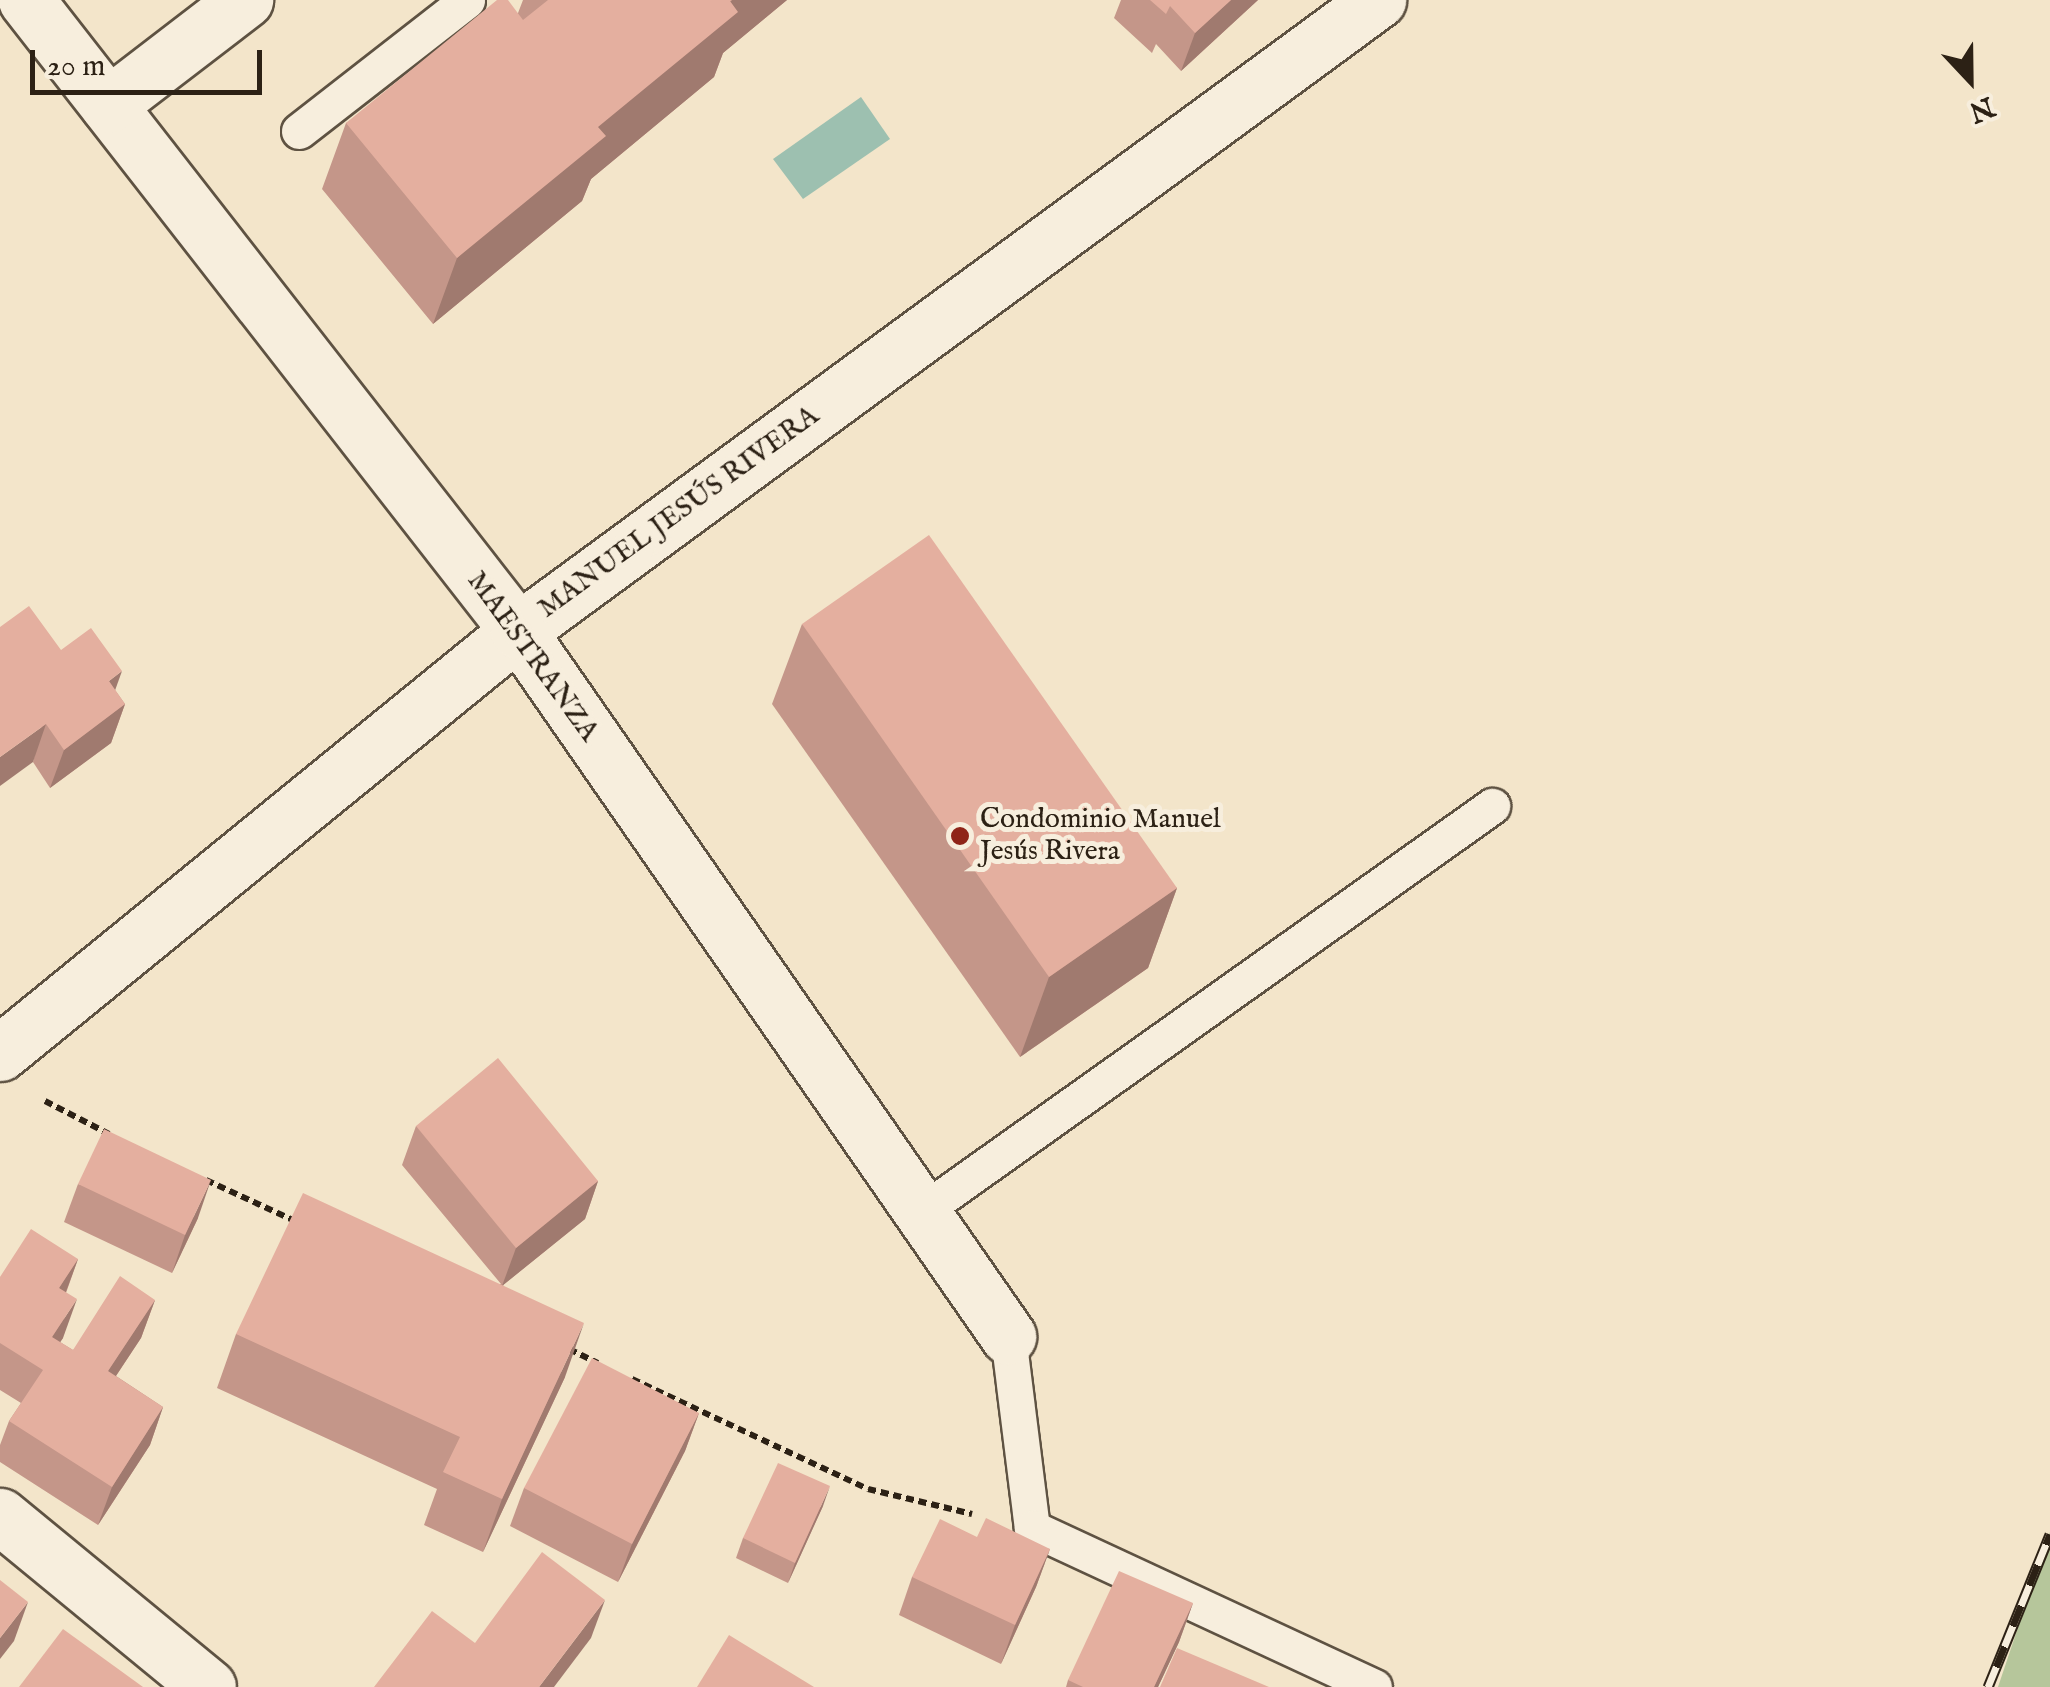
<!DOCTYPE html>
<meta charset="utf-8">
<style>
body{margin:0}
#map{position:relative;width:2050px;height:1687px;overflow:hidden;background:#f3e5ca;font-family:"IM FELL English",serif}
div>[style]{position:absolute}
.green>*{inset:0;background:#b6c69b}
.water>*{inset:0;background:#9dc0b0}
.path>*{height:6px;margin-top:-3px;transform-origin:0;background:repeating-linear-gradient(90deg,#2c2115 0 8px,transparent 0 13px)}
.roads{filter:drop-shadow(2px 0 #5e5242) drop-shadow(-2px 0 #5e5242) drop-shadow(0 2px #5e5242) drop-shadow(0 -2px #5e5242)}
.lane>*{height:35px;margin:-17.5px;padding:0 17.5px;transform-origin:17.5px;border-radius:17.5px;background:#f7eedd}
.street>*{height:55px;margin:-27.5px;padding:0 27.5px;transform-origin:27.5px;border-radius:27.5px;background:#f7eedd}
.secondary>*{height:55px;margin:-27.5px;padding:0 27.5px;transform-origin:27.5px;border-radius:27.5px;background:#f7eedd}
.rail>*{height:11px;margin-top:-5.5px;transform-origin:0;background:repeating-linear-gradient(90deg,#f7eedd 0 22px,#2c2115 0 44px);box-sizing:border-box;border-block:2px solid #2c2115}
.wall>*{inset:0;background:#c49689}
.shaded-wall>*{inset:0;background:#a07a6f}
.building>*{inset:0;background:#e4af9f}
.dots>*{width:28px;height:28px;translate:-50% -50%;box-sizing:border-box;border:5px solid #f7eedd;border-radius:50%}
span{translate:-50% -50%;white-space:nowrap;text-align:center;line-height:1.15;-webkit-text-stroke:10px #f7eedd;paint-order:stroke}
.street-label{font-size:28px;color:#2c2115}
.poi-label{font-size:28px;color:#2c2115}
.left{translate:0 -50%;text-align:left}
.north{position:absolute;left:1920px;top:30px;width:100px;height:100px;-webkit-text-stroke:8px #f7eedd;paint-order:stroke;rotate:158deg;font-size:28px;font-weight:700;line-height:40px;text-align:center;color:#2c2115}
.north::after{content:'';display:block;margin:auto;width:35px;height:45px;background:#2c2115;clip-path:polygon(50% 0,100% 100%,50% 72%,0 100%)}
.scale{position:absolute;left:30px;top:50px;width:232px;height:45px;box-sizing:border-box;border:5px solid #2c2115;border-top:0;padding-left:12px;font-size:30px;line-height:35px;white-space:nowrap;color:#2c2115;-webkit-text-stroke:8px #f7eedd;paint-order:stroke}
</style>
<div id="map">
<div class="green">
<i style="clip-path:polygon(2050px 1532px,2050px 1687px,1998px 1687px)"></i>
</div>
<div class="water">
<i style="clip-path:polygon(861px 97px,890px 139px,803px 199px,773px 159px)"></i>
</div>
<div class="path">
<i style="left:45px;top:1101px;width:72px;rotate:27.3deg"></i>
<i style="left:206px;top:1180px;width:98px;rotate:24.7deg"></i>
<i style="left:569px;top:1349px;width:32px;rotate:26deg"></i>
<i style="left:632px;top:1379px;width:260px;rotate:25deg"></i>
<i style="left:868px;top:1489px;width:107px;rotate:13.5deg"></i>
</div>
<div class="roads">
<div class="lane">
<i style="left:299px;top:131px;width:213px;rotate:-37.9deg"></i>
<i style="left:921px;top:1212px;width:701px;rotate:-35.41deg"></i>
<i style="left:1008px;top:1336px;width:193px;rotate:82.9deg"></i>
<i style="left:1032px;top:1528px;width:377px;rotate:24.9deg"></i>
</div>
<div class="street">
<i style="left:26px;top:0;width:800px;rotate:52.06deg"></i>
<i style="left:518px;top:631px;width:859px;rotate:55.2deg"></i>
<i style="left:108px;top:105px;width:173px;rotate:-37.5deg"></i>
<i style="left:0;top:1516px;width:269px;rotate:39.4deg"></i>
</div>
<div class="secondary">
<i style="left:0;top:1053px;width:668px;rotate:-39.17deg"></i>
<i style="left:518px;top:631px;width:1067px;rotate:-36.27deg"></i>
</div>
</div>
<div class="rail">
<i style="left:1988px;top:1687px;width:165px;rotate:-67.9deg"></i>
</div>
<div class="wall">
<i style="clip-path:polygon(523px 0,787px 0,723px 53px,714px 77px,591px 179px,582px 201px,433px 324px,322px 189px,346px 123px,518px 13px)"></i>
<i style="clip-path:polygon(1121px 0,1258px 0,1181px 71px,1156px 44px,1152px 53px,1114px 18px)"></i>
<i style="clip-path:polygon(802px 624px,1177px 888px,1148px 968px,1020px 1057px,772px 704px)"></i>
<i style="clip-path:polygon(61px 650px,115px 690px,125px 704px,111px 743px,50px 788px,33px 762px)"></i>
<i style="clip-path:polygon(416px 1126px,598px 1181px,585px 1219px,503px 1285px,565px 1377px,483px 1552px,424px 1525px,437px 1489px,217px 1388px,236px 1334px,501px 1284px,402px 1165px)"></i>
<i style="clip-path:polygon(78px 1184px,198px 1218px,172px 1273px,64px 1222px)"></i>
<i style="clip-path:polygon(78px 1259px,66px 1293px,63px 1338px,60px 1342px,73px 1350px,155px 1300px,141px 1338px,116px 1376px,163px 1407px,150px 1445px,98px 1525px,0 1462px,0 1445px,9px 1421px,21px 1403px,0 1390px,0 1277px)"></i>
<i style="clip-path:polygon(699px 1413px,685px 1451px,618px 1582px,510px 1526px,524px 1488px)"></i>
<i style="clip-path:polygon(823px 1506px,788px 1583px,736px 1558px,743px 1538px)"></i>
<i style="clip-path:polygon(977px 1537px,1050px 1549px,1036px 1587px,1001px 1664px,899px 1615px,912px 1577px)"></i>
<i style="clip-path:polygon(1193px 1603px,1179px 1642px,1158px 1687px,1066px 1687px,1068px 1680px)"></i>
</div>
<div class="shaded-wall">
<i style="clip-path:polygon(732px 0,787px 0,723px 53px,714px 77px,591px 179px,582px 201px,433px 324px,457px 258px)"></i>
<i style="clip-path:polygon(1231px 0,1258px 0,1181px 71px,1195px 33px)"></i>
<i style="clip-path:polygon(122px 671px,108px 710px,109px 681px)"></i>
<i style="clip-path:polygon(125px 704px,111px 743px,50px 788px,64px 750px)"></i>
<i style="clip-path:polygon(46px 724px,33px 762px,0 786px,0 757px)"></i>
<i style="clip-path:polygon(1177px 888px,1148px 968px,1020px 1057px,1049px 977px)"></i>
<i style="clip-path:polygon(211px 1180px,198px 1218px,172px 1273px,185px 1235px)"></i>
<i style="clip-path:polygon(598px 1181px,585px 1219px,502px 1286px,516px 1248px)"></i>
<i style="clip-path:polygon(78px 1259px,64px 1297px,59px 1288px)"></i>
<i style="clip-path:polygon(77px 1299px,63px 1338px,42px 1369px,52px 1337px)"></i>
<i style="clip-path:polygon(155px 1300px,141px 1338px,94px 1409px,108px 1371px)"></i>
<i style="clip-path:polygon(584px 1323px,565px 1377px,483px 1552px,502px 1499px)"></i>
<i style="clip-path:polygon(163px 1407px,150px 1445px,98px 1525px,112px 1487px)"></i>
<i style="clip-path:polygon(699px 1413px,685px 1451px,618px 1582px,632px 1544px)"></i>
<i style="clip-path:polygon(830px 1486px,823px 1506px,788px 1583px,795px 1563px)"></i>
<i style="clip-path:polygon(1050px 1549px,1036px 1587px,1001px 1664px,1015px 1625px)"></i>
<i style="clip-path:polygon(605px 1600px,591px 1638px,554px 1687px,539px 1687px)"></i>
<i style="clip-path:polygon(28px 1602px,14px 1641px,0 1659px,0 1638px)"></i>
<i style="clip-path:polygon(1193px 1603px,1179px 1642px,1158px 1687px,1154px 1687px)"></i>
</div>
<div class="building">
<i style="clip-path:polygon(497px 0,508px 0,523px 20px,548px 0,732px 0,730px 1px,738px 12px,598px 127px,606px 136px,457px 258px,346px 123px)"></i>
<i style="clip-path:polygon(1150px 0,1231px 0,1195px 33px,1170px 6px,1166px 14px)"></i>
<i style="clip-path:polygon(929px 535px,1177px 888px,1049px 977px,802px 624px)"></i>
<i style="clip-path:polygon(29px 606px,61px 650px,91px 628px,122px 671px,109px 681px,125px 704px,64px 750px,46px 724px,0 757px,0 627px)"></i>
<i style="clip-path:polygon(498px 1058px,598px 1181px,516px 1248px,416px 1126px)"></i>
<i style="clip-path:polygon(104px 1129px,211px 1180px,185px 1235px,78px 1184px)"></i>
<i style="clip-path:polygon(303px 1193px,584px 1323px,502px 1499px,443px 1472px,460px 1437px,236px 1334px)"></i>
<i style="clip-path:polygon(31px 1229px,78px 1259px,59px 1288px,77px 1299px,52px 1337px,73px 1350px,120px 1276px,155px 1300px,108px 1371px,163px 1407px,112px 1487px,9px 1421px,43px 1370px,0 1343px,0 1277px)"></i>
<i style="clip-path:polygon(592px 1358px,699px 1413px,632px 1544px,524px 1488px)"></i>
<i style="clip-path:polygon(778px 1463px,830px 1486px,795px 1563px,743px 1538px)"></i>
<i style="clip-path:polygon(986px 1518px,1050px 1549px,1015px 1625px,912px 1577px,940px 1519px,977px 1537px)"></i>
<i style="clip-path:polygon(542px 1552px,605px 1600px,539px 1687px,374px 1687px,432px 1611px,475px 1643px)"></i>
<i style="clip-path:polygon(1119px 1571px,1193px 1603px,1154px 1687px,1083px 1687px,1068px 1680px)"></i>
<i style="clip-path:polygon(0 1580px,28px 1602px,0 1638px)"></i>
<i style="clip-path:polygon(63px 1629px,143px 1687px,19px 1687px)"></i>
<i style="clip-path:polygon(729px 1635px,814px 1687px,697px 1687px)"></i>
<i style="clip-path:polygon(1177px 1648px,1269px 1687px,1160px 1687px)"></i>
</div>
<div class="dots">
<i style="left:960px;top:836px;background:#8f2418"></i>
</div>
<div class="street-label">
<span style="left:679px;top:513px;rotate:-36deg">MANUEL JESÚS RIVERA</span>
<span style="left:532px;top:657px;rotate:54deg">MAESTRANZA</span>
</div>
<div class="poi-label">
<span class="left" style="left:980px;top:836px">Condominio Manuel<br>Jesús Rivera</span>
</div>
<div class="north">N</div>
<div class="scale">20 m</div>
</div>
